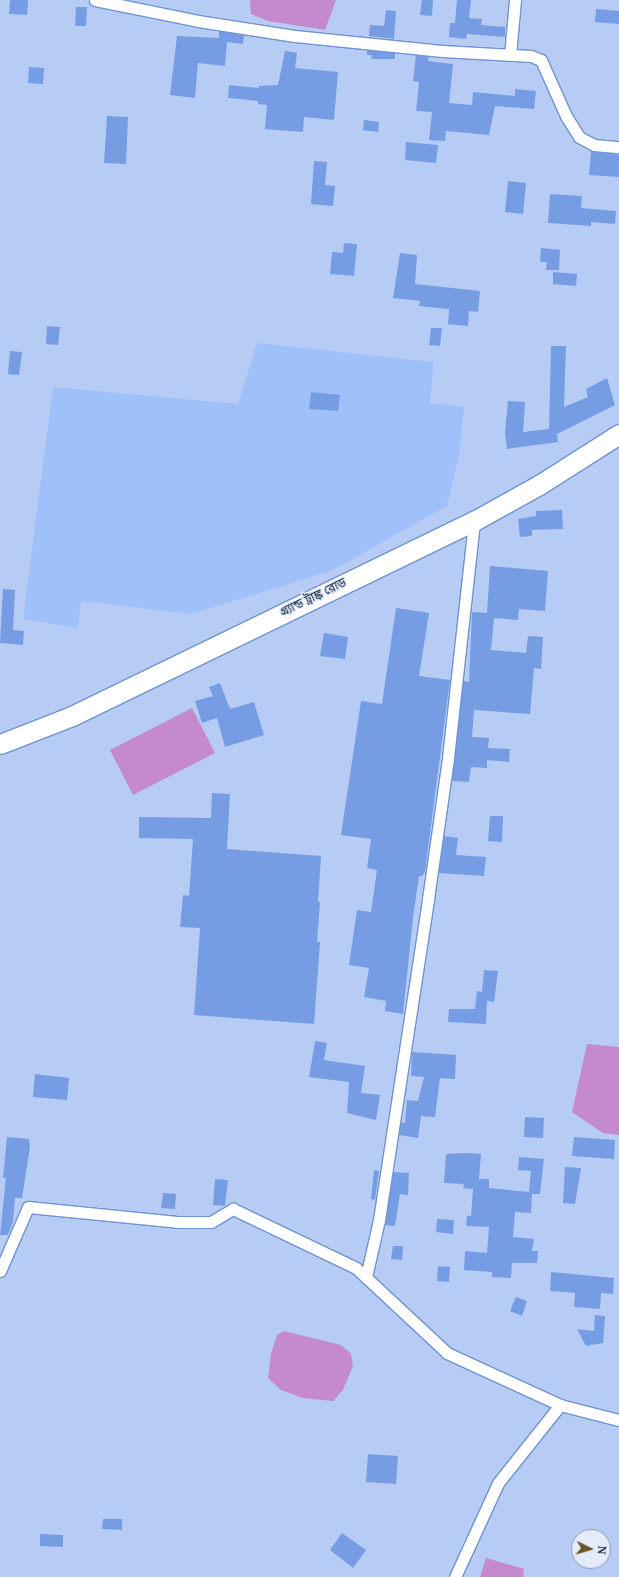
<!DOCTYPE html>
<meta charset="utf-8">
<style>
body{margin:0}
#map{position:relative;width:619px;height:1577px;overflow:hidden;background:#b6ccf4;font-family:"Noto Serif","Noto Sans Bengali",serif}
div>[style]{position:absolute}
.built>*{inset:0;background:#a0c0fa}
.water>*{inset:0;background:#c48acd}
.building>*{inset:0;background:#769de4}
.roads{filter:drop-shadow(1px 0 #6f92d1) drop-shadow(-1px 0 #6f92d1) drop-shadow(0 1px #6f92d1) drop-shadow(0 -1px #6f92d1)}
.minor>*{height:11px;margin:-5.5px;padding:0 5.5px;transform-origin:5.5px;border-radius:5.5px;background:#fff}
.trunk>*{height:19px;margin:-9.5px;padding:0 9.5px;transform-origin:9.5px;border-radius:9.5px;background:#fff}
span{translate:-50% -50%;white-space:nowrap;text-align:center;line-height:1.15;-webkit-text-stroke:3px #e4ecfa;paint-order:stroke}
.street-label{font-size:12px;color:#15223b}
.north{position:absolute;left:571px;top:1529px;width:40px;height:40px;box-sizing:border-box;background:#e4ecfa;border:1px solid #919bae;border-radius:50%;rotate:95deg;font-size:11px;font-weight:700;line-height:16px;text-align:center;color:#15223b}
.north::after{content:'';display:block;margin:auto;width:14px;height:18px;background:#695121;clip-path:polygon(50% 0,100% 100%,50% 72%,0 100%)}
</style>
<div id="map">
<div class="built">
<i style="clip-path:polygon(257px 343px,434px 362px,430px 403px,464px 407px,459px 456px,447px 506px,331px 571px,191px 614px,81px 601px,78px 628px,23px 619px,53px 387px,238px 404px)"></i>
</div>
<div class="water">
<i style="clip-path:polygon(250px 0,336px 0,325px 30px,268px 21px,251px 14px)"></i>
<i style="clip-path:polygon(192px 708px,215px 753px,133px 795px,110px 750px)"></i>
<i style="clip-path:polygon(587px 1044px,619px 1047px,619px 1135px,603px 1133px,572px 1112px)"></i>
<i style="clip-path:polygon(284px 1331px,341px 1345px,351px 1354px,353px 1366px,343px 1390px,333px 1401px,303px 1398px,281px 1390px,268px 1378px,271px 1354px,277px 1335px)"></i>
<i style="clip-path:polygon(486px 1558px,524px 1569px,523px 1577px,480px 1577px)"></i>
</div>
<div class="building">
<i style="clip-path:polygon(10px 0,28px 0,27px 15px,9px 14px)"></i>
<i style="clip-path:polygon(422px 0,433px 0,432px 16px,420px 15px)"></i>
<i style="clip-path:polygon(457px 0,471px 0,469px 18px,482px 19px,481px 25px,505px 27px,505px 37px,467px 34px,466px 39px,449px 37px,450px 23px,455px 23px)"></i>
<i style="clip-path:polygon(76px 7px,87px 7px,86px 26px,75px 26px)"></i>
<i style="clip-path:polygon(596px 9px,619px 11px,619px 24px,595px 22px)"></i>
<i style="clip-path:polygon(386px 10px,396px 11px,394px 39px,369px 36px,370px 25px,384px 26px)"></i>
<i style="clip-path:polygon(219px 31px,244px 35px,243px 44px,227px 42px,225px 66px,198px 63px,195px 98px,170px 95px,177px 36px,219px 38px)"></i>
<i style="clip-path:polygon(367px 50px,395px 53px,395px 59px,371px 59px,372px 55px,367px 55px)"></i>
<i style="clip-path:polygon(285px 51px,297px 53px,295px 68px,338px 72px,334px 120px,304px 117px,303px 132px,265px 129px,267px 105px,258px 104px,258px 101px,228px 98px,229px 85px,259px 88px,259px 86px,278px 85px)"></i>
<i style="clip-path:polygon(416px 55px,429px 57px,428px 61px,453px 64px,449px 103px,472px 105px,473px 92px,515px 96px,515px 89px,536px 91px,534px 109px,495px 106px,489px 135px,446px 131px,445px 141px,429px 140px,432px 112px,416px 111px,419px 82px,413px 81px)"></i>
<i style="clip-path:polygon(29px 67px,44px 68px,43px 84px,28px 83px)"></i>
<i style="clip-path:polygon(107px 116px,128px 117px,126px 164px,104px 163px)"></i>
<i style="clip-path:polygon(364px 120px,379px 122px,378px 132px,363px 130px)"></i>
<i style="clip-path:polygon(406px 142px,438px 145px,436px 163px,405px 160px)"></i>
<i style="clip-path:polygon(591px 151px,619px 155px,619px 177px,589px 175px)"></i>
<i style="clip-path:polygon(314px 161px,327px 162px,325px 185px,335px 186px,333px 206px,311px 204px)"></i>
<i style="clip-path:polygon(508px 181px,526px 183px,523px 214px,505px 212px)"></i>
<i style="clip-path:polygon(550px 194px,582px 196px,581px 208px,616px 211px,615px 224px,591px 222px,591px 226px,548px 223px)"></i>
<i style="clip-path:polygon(344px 243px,357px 244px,354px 276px,330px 274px,332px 252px,343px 253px)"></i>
<i style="clip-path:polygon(541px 248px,560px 250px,559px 270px,546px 270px,547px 262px,540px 262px)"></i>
<i style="clip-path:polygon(400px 253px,417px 255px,415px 284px,480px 291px,478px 312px,469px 311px,468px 326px,448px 324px,449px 309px,419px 306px,420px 301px,393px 298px)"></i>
<i style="clip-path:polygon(553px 272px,577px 274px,576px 286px,553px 284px)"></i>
<i style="clip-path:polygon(47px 326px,60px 327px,58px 345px,46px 344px)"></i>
<i style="clip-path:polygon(431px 328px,442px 328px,440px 346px,429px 345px)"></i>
<i style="clip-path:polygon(551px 346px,566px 346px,564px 407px,588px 397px,586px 389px,607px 378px,615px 405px,557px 434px,558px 442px,507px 449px,505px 433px,508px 401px,525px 402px,523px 432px,549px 429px)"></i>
<i style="clip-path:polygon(10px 351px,22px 352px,19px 375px,8px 374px)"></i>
<i style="clip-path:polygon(311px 392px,340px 395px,338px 411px,309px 409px)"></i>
<i style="clip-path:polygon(562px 510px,563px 529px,532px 530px,532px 536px,520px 537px,518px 519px,536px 516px,536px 511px)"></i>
<i style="clip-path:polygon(490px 566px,548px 571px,545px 611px,519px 609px,518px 620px,494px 618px,491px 650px,526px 653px,528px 636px,543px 637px,541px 669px,534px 668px,530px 714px,474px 710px,472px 737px,489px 738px,488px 748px,510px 749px,509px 762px,487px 760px,487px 768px,471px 767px,469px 782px,452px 781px,463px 681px,469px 682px,472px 612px,487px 613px)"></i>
<i style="clip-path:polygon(3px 589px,15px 590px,13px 630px,24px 631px,23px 645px,0 643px)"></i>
<i style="clip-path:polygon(396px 608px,429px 613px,419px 676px,450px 680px,425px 872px,422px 876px,419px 876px,413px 918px,403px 1014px,385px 1011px,386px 1001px,364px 997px,369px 968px,349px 965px,357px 910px,371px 912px,377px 870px,367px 868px,371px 839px,341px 835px,361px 701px,382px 704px)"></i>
<i style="clip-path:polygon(324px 633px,348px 637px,345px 659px,320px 656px)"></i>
<i style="clip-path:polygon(220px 683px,230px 709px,254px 702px,264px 735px,225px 747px,217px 718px,202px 723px,195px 701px,213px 696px,209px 687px)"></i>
<i style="clip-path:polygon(212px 793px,230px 794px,227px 849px,321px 856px,318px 902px,320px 902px,317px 942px,320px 942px,314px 1024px,194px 1015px,200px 928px,180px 927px,183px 895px,189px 896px,193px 839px,139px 838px,139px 817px,211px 818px)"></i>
<i style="clip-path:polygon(490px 816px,503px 816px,502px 842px,488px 841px)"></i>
<i style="clip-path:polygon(444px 836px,458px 838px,456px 855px,486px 857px,484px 876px,439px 873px)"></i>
<i style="clip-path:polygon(484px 970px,498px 971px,494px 1002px,487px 1001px,486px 1024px,448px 1022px,449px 1009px,475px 1009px,477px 991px,482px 992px)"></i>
<i style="clip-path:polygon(315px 1041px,327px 1043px,324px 1060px,365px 1066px,361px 1093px,380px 1095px,376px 1120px,347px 1113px,349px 1082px,309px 1077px)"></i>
<i style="clip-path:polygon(412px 1052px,456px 1055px,455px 1079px,440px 1078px,435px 1117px,421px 1116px,418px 1138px,399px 1135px,401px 1123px,405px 1123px,407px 1100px,418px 1101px,424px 1077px,411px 1076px)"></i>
<i style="clip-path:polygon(35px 1074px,69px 1078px,67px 1100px,33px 1097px)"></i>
<i style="clip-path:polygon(525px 1117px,544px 1118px,543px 1138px,524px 1137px)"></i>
<i style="clip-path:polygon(7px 1137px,29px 1139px,30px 1147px,22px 1198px,15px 1198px,13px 1221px,8px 1235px,0 1235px,6px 1178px,3px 1178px)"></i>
<i style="clip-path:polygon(574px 1137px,615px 1140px,614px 1159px,572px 1156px)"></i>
<i style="clip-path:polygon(467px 1153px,481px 1154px,479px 1179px,489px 1179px,489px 1188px,529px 1192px,531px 1171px,518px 1170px,519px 1157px,544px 1159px,540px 1194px,532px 1194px,531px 1213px,515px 1212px,513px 1237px,534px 1239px,532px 1251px,538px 1251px,537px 1263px,512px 1263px,511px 1278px,492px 1277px,492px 1272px,464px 1270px,465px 1251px,487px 1253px,489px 1227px,466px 1226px,467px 1216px,471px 1216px,473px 1189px,463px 1188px,464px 1184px,444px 1183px,446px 1154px)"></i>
<i style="clip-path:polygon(565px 1167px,581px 1168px,575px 1204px,563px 1203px)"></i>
<i style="clip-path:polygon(374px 1170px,379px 1171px,375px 1200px,371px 1199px)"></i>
<i style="clip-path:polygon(393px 1172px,409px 1173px,408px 1195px,400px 1194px,395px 1226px,385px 1225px)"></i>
<i style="clip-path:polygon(215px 1179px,228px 1180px,225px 1206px,213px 1205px)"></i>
<i style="clip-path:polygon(163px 1193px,176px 1194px,175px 1209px,161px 1208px)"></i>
<i style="clip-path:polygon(437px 1219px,454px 1220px,453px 1234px,436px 1232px)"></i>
<i style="clip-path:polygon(393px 1246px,403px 1246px,402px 1260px,391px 1259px)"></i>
<i style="clip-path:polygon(438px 1266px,450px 1267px,449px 1282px,437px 1281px)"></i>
<i style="clip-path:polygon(551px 1272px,614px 1278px,613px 1294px,601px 1293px,600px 1309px,574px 1307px,575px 1293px,550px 1291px)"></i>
<i style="clip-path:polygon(516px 1297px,527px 1301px,522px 1316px,510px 1311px)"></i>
<i style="clip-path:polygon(595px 1315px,605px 1316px,603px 1343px,586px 1346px,577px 1329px,594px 1331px)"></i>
<i style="clip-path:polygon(368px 1454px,398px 1456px,396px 1484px,366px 1482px)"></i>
<i style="clip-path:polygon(103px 1519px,122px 1519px,122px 1530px,102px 1529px)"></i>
<i style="clip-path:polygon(342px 1533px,366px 1550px,353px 1568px,330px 1550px)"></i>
<i style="clip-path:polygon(40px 1534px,63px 1535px,63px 1547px,40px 1546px)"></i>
</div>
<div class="roads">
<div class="minor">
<i style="left:95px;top:0;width:105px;rotate:11.5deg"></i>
<i style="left:198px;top:21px;width:98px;rotate:8.8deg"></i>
<i style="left:295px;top:36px;width:148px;rotate:5.8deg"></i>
<i style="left:442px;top:51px;width:89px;rotate:3.2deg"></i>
<i style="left:531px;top:56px;width:11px;rotate:22deg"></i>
<i style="left:541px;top:60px;width:61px;rotate:65.9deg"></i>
<i style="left:566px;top:116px;width:25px;rotate:58deg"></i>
<i style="left:579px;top:137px;width:17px;rotate:28deg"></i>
<i style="left:594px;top:145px;width:25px;rotate:5deg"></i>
<i style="left:510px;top:55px;width:55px;rotate:-84.8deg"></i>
<i style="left:0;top:1271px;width:70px;rotate:-66.4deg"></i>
<i style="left:28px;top:1207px;width:150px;rotate:5.7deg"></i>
<i style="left:177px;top:1222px;width:34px"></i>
<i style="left:211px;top:1222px;width:26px;rotate:-31deg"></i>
<i style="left:233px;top:1209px;width:136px;rotate:25.6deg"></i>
<i style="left:356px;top:1268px;width:125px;rotate:43deg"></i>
<i style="left:447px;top:1353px;width:124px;rotate:24.7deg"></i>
<i style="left:366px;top:1277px;width:58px;rotate:-77.2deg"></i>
<i style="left:379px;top:1220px;width:325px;rotate:-81.3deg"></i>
<i style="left:428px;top:899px;width:142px;rotate:-81.9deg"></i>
<i style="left:448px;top:758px;width:238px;rotate:-83.7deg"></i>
<i style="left:455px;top:1577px;width:103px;rotate:-65.4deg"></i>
<i style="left:498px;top:1483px;width:100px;rotate:-51.5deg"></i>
<i style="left:560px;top:1405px;width:61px;rotate:14.3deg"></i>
</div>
<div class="trunk">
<i style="left:0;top:744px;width:77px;rotate:-21.3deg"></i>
<i style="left:72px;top:716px;width:447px;rotate:-25.9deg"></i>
<i style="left:474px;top:521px;width:74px;rotate:-29deg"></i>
<i style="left:539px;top:485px;width:95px;rotate:-32.5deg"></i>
</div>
</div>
<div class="street-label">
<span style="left:313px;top:597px;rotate:-26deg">গ্র্যান্ড ট্রাঙ্ক রোড</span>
</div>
<div class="north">N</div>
</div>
